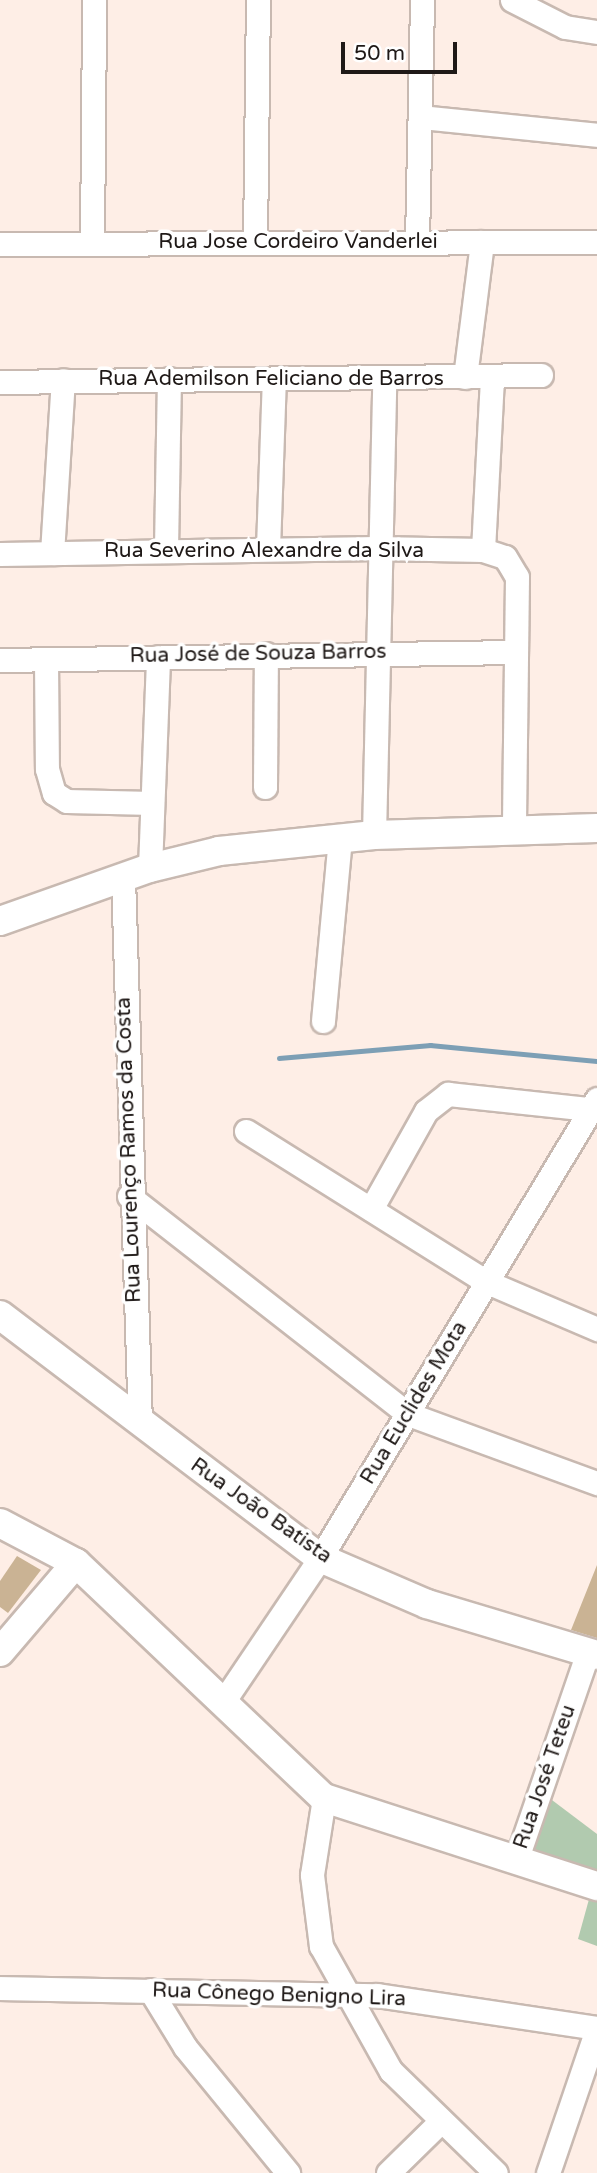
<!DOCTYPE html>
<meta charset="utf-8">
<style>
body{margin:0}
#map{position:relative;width:597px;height:2173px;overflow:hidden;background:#feeee6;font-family:"Varela Round",sans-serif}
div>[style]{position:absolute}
.green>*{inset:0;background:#b1caaf}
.stream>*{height:4.5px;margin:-2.25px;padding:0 2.25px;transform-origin:2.25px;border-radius:2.25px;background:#7d9fb5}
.building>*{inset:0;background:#cab394}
.roads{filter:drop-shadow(2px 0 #c8b9b1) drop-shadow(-2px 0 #c8b9b1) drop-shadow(0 2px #c8b9b1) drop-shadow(0 -2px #c8b9b1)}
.minor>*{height:23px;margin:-11.5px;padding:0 11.5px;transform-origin:11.5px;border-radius:11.5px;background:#fff}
.major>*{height:28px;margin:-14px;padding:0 14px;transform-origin:14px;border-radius:14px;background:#fff}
span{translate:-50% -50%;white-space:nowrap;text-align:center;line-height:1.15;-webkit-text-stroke:7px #fff;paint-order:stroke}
.street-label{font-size:21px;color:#1f1917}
.scale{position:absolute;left:341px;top:42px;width:116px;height:32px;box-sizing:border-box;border:4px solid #1f1917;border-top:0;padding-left:9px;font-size:21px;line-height:24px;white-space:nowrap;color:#1f1917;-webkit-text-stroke:5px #fff;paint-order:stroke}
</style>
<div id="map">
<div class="green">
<i style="clip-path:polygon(544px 1794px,597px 1834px,597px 1882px,523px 1856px)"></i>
<i style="clip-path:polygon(591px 1892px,597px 1894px,597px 1946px,578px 1939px)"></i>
</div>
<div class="stream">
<i style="left:279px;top:1058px;width:152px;rotate:-4.9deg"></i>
<i style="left:430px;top:1045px;width:168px;rotate:5.5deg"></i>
</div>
<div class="building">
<i style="clip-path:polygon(17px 1556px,41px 1570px,8px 1613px,0 1607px,0 1581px)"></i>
<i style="clip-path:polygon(597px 1565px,597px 1638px,571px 1630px)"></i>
</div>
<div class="roads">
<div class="minor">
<i style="left:512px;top:0;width:59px;rotate:27deg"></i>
<i style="left:565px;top:27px;width:32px;rotate:9deg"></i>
<i style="left:421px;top:117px;width:177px;rotate:5.8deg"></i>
<i style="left:255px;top:241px;width:241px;rotate:-89.3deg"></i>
<i style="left:417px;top:241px;width:241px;rotate:-88.8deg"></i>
<i style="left:92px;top:243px;width:243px;rotate:-89.5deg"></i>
<i style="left:0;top:244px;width:597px;rotate:-0.19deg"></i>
<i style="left:465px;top:377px;width:136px;rotate:-82.8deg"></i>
<i style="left:0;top:382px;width:541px;rotate:-0.74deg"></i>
<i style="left:268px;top:548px;width:168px;rotate:-88deg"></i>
<i style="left:166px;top:549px;width:170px;rotate:-89deg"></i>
<i style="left:483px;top:550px;width:173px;rotate:-87deg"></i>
<i style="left:52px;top:553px;width:173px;rotate:-86.4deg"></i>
<i style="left:0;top:554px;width:377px;rotate:-0.9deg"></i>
<i style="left:377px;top:548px;width:106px;rotate:1.1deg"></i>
<i style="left:483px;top:550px;width:23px;rotate:18deg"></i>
<i style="left:505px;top:557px;width:23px;rotate:59deg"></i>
<i style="left:517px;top:577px;width:252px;rotate:90.7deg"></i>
<i style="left:0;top:660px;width:516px;rotate:-0.89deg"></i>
<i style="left:46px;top:660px;width:109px;rotate:89.5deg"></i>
<i style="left:47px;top:769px;width:25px;rotate:74deg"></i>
<i style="left:54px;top:793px;width:15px;rotate:32deg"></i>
<i style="left:67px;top:801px;width:85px;rotate:1.3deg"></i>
<i style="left:265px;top:787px;width:133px;rotate:-89.6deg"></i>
<i style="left:374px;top:835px;width:457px;rotate:-88.7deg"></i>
<i style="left:150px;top:868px;width:211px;rotate:-87.8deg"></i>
<i style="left:123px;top:877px;width:546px;rotate:88.22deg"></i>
<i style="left:323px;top:1021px;width:183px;rotate:-84.7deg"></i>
<i style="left:246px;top:1131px;width:284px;rotate:32.1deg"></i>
<i style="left:487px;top:1282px;width:120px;rotate:23.1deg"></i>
<i style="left:129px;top:1196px;width:354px;rotate:38deg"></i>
<i style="left:408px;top:1414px;width:201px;rotate:20.1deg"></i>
<i style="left:371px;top:1209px;width:112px;rotate:-60.7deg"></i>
<i style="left:426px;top:1111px;width:28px;rotate:-38deg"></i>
<i style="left:448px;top:1094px;width:150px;rotate:6.1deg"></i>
<i style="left:223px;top:1702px;width:174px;rotate:-56deg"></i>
<i style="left:320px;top:1558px;width:536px;rotate:-58.89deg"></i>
<i style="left:324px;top:1798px;width:78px;rotate:98.9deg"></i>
<i style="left:312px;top:1875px;width:72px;rotate:82.8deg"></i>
<i style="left:321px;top:1946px;width:143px;rotate:60.8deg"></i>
<i style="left:391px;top:2071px;width:146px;rotate:44.2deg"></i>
<i style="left:516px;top:1861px;width:221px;rotate:-71deg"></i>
<i style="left:0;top:1988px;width:377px;rotate:1.1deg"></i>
<i style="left:377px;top:1995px;width:222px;rotate:8.5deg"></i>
<i style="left:150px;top:1990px;width:67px;rotate:58.4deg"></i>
<i style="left:185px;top:2047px;width:163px;rotate:50.7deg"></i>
<i style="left:388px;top:2173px;width:71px;rotate:-44.4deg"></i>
<i style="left:548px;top:2173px;width:152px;rotate:-71.2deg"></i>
</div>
<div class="major">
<i style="left:0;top:921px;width:159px;rotate:-19.5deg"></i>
<i style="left:150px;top:868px;width:71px;rotate:-13.8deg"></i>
<i style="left:219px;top:851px;width:156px;rotate:-5.9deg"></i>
<i style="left:374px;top:835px;width:223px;rotate:-1.8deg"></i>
<i style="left:0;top:1315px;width:402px;rotate:37.2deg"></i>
<i style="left:320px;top:1558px;width:116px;rotate:23.3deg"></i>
<i style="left:427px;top:1604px;width:177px;rotate:16.7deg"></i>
<i style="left:0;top:1523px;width:86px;rotate:27.8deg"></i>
<i style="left:76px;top:1563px;width:342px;rotate:43.5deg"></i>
<i style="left:324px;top:1798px;width:287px;rotate:17.9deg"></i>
<i style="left:0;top:1652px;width:117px;rotate:-49.5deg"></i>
</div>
</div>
<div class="street-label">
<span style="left:298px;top:242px">Rua Jose Cordeiro Vanderlei</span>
<span style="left:271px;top:379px">Rua Ademilson Feliciano de Barros</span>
<span style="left:264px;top:551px">Rua Severino Alexandre da Silva</span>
<span style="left:258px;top:654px;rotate:-1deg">Rua José de Souza Barros</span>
<span style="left:129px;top:1150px;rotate:-92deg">Rua Lourenço Ramos da Costa</span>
<span style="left:414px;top:1403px;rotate:-59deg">Rua Euclides Mota</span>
<span style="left:261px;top:1511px;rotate:35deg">Rua João Batista</span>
<span style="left:545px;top:1777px;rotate:-71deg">Rua José Teteu</span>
<span style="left:279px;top:1995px;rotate:2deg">Rua Cônego Benigno Lira</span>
</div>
<div class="scale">50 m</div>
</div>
